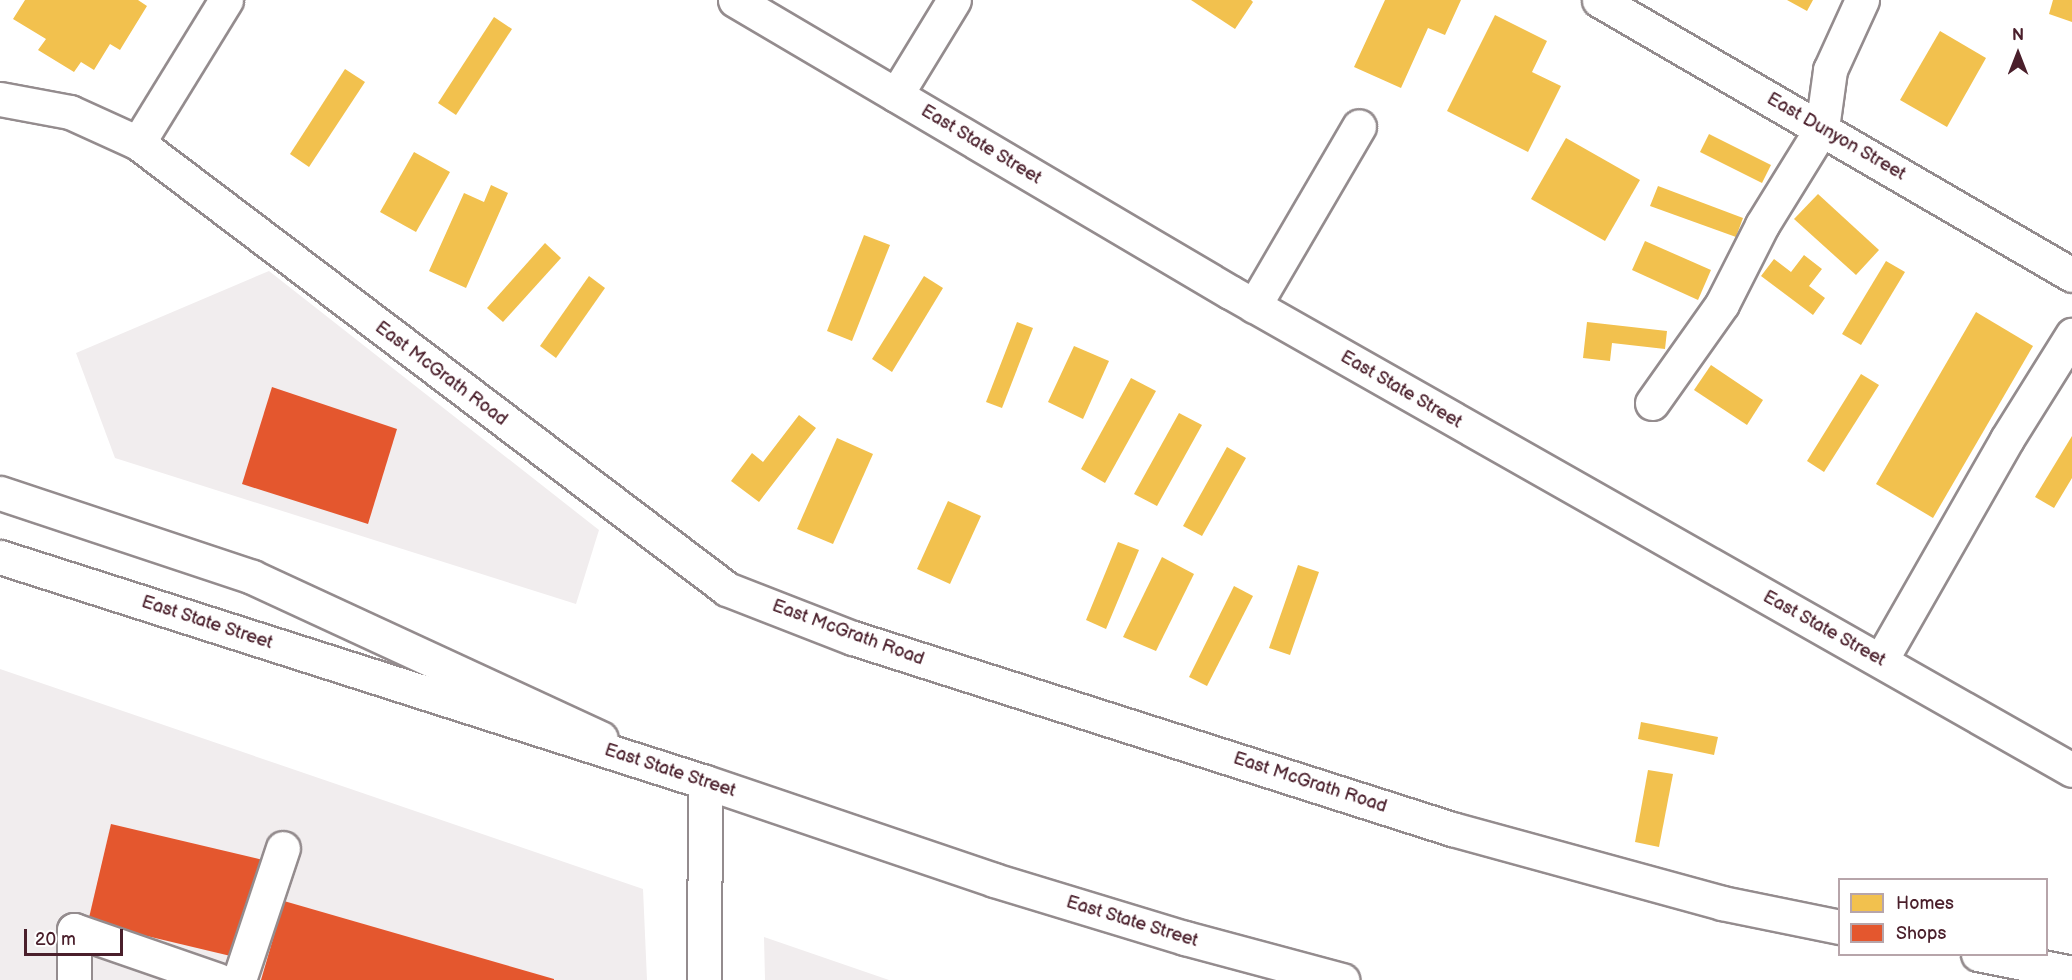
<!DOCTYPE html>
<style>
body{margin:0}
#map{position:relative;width:2072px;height:980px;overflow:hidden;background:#fff;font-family:"Balsamiq Sans",sans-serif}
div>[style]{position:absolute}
.built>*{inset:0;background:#f1edee}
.homes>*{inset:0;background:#f2c14e}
.shops>*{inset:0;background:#e4572e}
.roads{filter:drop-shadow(2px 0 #948c8e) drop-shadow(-2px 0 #948c8e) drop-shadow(0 2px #948c8e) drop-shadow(0 -2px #948c8e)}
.minor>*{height:33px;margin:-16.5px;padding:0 16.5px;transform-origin:16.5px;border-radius:16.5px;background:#fff}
.highway>*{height:33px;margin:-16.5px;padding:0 16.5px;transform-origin:16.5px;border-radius:16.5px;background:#fff}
span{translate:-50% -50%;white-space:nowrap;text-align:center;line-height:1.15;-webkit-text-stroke:6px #fff;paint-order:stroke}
.street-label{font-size:18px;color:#4a1f2b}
.legend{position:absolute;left:1838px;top:878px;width:210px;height:78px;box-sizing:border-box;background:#fff;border:2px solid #b7a5aa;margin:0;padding:8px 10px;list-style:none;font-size:18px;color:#4a1f2b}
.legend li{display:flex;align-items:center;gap:12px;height:30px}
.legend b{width:30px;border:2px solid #b7a5aa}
.north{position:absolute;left:1988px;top:24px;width:60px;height:60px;-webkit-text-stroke:4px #fff;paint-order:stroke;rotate:0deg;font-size:16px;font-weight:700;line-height:24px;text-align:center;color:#4a1f2b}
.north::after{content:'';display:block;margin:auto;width:21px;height:27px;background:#4a1f2b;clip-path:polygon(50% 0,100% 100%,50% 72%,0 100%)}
.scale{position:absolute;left:24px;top:929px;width:99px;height:27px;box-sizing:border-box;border:3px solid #4a1f2b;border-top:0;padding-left:8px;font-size:18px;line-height:21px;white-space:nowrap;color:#4a1f2b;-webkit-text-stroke:4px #fff;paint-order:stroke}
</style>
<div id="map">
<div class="built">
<i style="clip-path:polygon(269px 271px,599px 530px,576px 604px,115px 458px,76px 353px)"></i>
<i style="clip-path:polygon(0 669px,643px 889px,647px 980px,0 980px)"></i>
<i style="clip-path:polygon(764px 937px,889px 980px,765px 980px)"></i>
</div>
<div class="homes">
<i style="clip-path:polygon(25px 0,138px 0,147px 6px,120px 50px,110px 44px,94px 70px,81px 62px,74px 72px,38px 50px,46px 39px,13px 19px)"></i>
<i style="clip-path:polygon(1191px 0,1251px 0,1253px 2px,1235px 29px)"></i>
<i style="clip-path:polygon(1385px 0,1461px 0,1445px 35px,1428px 28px,1401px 88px,1354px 67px)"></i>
<i style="clip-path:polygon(1787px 0,1813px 0,1807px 11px)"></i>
<i style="clip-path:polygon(2053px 0,2072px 0,2072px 22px,2049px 14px)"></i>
<i style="clip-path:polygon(1495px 15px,1547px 41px,1532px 72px,1561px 86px,1528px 152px,1447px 111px)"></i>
<i style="clip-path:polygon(494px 17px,512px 29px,456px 115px,438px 103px)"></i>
<i style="clip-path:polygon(1940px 31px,1986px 58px,1947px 127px,1900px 100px)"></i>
<i style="clip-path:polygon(345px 69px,365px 82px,309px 167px,290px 154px)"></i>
<i style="clip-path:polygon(1709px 134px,1771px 165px,1762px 183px,1700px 152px)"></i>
<i style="clip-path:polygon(1566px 138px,1640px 180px,1605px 241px,1531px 199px)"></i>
<i style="clip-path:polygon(414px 152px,450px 172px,416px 232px,380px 212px)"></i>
<i style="clip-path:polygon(491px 185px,508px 193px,466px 288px,429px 271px,464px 193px,484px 202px)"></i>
<i style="clip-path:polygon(1658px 186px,1743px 218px,1736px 237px,1650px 206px)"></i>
<i style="clip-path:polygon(1818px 194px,1879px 250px,1856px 275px,1794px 219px)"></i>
<i style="clip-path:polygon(864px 235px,890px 245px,852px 341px,827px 331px)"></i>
<i style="clip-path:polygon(1645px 241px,1711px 270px,1698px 300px,1632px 270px)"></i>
<i style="clip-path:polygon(545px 243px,561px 258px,503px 322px,487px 308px)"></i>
<i style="clip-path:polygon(1804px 255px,1822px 269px,1809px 286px,1825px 298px,1813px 315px,1761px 276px,1774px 259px,1791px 272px)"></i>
<i style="clip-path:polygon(1886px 261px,1905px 272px,1861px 345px,1842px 334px)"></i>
<i style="clip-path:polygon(589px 276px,605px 288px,556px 358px,540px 346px)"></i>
<i style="clip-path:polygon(924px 276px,943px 288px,892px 372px,872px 359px)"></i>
<i style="clip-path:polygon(1976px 312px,2033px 346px,1933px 518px,1876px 484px)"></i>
<i style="clip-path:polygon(1017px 322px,1033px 328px,1002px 408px,986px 402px)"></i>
<i style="clip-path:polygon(1587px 322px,1667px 331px,1665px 349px,1612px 343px,1610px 361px,1583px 358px)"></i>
<i style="clip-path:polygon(1074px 346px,1109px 361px,1083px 419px,1048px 402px)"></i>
<i style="clip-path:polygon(1711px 365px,1763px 400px,1747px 425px,1694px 390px)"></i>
<i style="clip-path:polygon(1861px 374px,1879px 385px,1824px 472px,1807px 461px)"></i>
<i style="clip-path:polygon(1131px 378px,1156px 391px,1105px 483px,1081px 469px)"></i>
<i style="clip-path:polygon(1179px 413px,1202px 425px,1157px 506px,1134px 494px)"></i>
<i style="clip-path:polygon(799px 415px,816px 428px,759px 502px,731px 481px,752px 453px,763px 462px)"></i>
<i style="clip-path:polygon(2072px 436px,2072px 478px,2054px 508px,2035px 497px)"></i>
<i style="clip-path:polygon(837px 438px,873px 454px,833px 544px,797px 529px)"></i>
<i style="clip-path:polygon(1227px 447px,1246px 458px,1202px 536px,1183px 526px)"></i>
<i style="clip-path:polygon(948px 501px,981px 516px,950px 584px,917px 569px)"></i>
<i style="clip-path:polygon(1118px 542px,1139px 550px,1106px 629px,1086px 620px)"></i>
<i style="clip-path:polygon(1162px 557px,1194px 574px,1156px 651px,1123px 637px)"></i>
<i style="clip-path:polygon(1298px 565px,1319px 572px,1290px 655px,1269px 648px)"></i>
<i style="clip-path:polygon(1234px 586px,1253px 596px,1207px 686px,1189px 677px)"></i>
<i style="clip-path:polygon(1641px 722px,1718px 737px,1714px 755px,1638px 739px)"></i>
<i style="clip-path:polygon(1648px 770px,1673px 774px,1659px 847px,1635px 842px)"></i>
</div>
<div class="shops">
<i style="clip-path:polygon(272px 387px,397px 429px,368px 524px,242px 484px)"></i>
<i style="clip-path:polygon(111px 824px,263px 860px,239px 958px,88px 922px)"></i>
<i style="clip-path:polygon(284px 901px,554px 979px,554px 980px,261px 980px)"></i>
</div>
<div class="roads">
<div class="minor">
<i style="left:226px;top:0;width:168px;rotate:121.6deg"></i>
<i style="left:138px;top:143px;width:739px;rotate:37.13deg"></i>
<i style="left:727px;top:589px;width:135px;rotate:21.3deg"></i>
<i style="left:853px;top:638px;width:629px;rotate:17.69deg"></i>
<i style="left:1452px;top:829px;width:280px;rotate:15.3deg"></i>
<i style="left:1722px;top:903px;width:120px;rotate:11.5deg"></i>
<i style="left:735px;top:0;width:575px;rotate:30.54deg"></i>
<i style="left:1230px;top:292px;width:968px;rotate:29.58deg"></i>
<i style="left:1599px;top:0;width:547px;rotate:30.17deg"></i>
<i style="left:896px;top:95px;width:111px;rotate:-58.6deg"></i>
<i style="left:0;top:99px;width:71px;rotate:10.5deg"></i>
<i style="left:70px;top:112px;width:75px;rotate:24.5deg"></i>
<i style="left:1254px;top:306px;width:208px;rotate:-59.7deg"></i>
<i style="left:1652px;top:403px;width:121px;rotate:-54.7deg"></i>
<i style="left:1722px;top:304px;width:89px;rotate:-63.1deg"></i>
<i style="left:1762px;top:225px;width:114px;rotate:-58.3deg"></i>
<i style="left:1822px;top:128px;width:59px;rotate:-82.1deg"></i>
<i style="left:1830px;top:70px;width:77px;rotate:-65.4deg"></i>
<i style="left:0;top:493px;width:266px;rotate:18.4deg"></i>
<i style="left:252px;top:577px;width:384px;rotate:24.8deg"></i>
<i style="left:1881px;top:660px;width:254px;rotate:-60.3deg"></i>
<i style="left:2007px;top:439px;width:123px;rotate:-58deg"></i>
<i style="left:1978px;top:954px;width:96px;rotate:11.4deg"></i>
<i style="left:74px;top:980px;width:50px;rotate:-90deg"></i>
<i style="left:74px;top:930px;width:152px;rotate:19.1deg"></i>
<i style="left:239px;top:980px;width:139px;rotate:-71.6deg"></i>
<i style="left:704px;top:980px;width:198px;rotate:-89.7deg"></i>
</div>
<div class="highway">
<i style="left:0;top:557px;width:740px;rotate:17.7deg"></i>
<i style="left:705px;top:782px;width:305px;rotate:18.7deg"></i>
<i style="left:994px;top:880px;width:200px;rotate:16.9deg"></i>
<i style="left:1185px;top:938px;width:163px;rotate:15deg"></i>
</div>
</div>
<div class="street-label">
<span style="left:1836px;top:137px;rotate:30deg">East Dunyon Street</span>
<span style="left:981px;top:145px;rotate:31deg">East State Street</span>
<span style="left:441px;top:374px;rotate:37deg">East McGrath Road</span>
<span style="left:1401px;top:390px;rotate:30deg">East State Street</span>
<span style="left:207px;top:623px;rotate:18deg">East State Street</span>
<span style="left:1824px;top:629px;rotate:29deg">East State Street</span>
<span style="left:848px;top:633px;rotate:20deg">East McGrath Road</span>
<span style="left:670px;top:771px;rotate:18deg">East State Street</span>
<span style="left:1310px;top:783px;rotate:18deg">East McGrath Road</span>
<span style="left:1132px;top:922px;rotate:17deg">East State Street</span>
</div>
<ul class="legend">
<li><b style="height:16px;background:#f2c14e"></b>Homes</li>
<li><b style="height:16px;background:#e4572e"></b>Shops</li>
</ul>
<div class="north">N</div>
<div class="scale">20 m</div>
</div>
